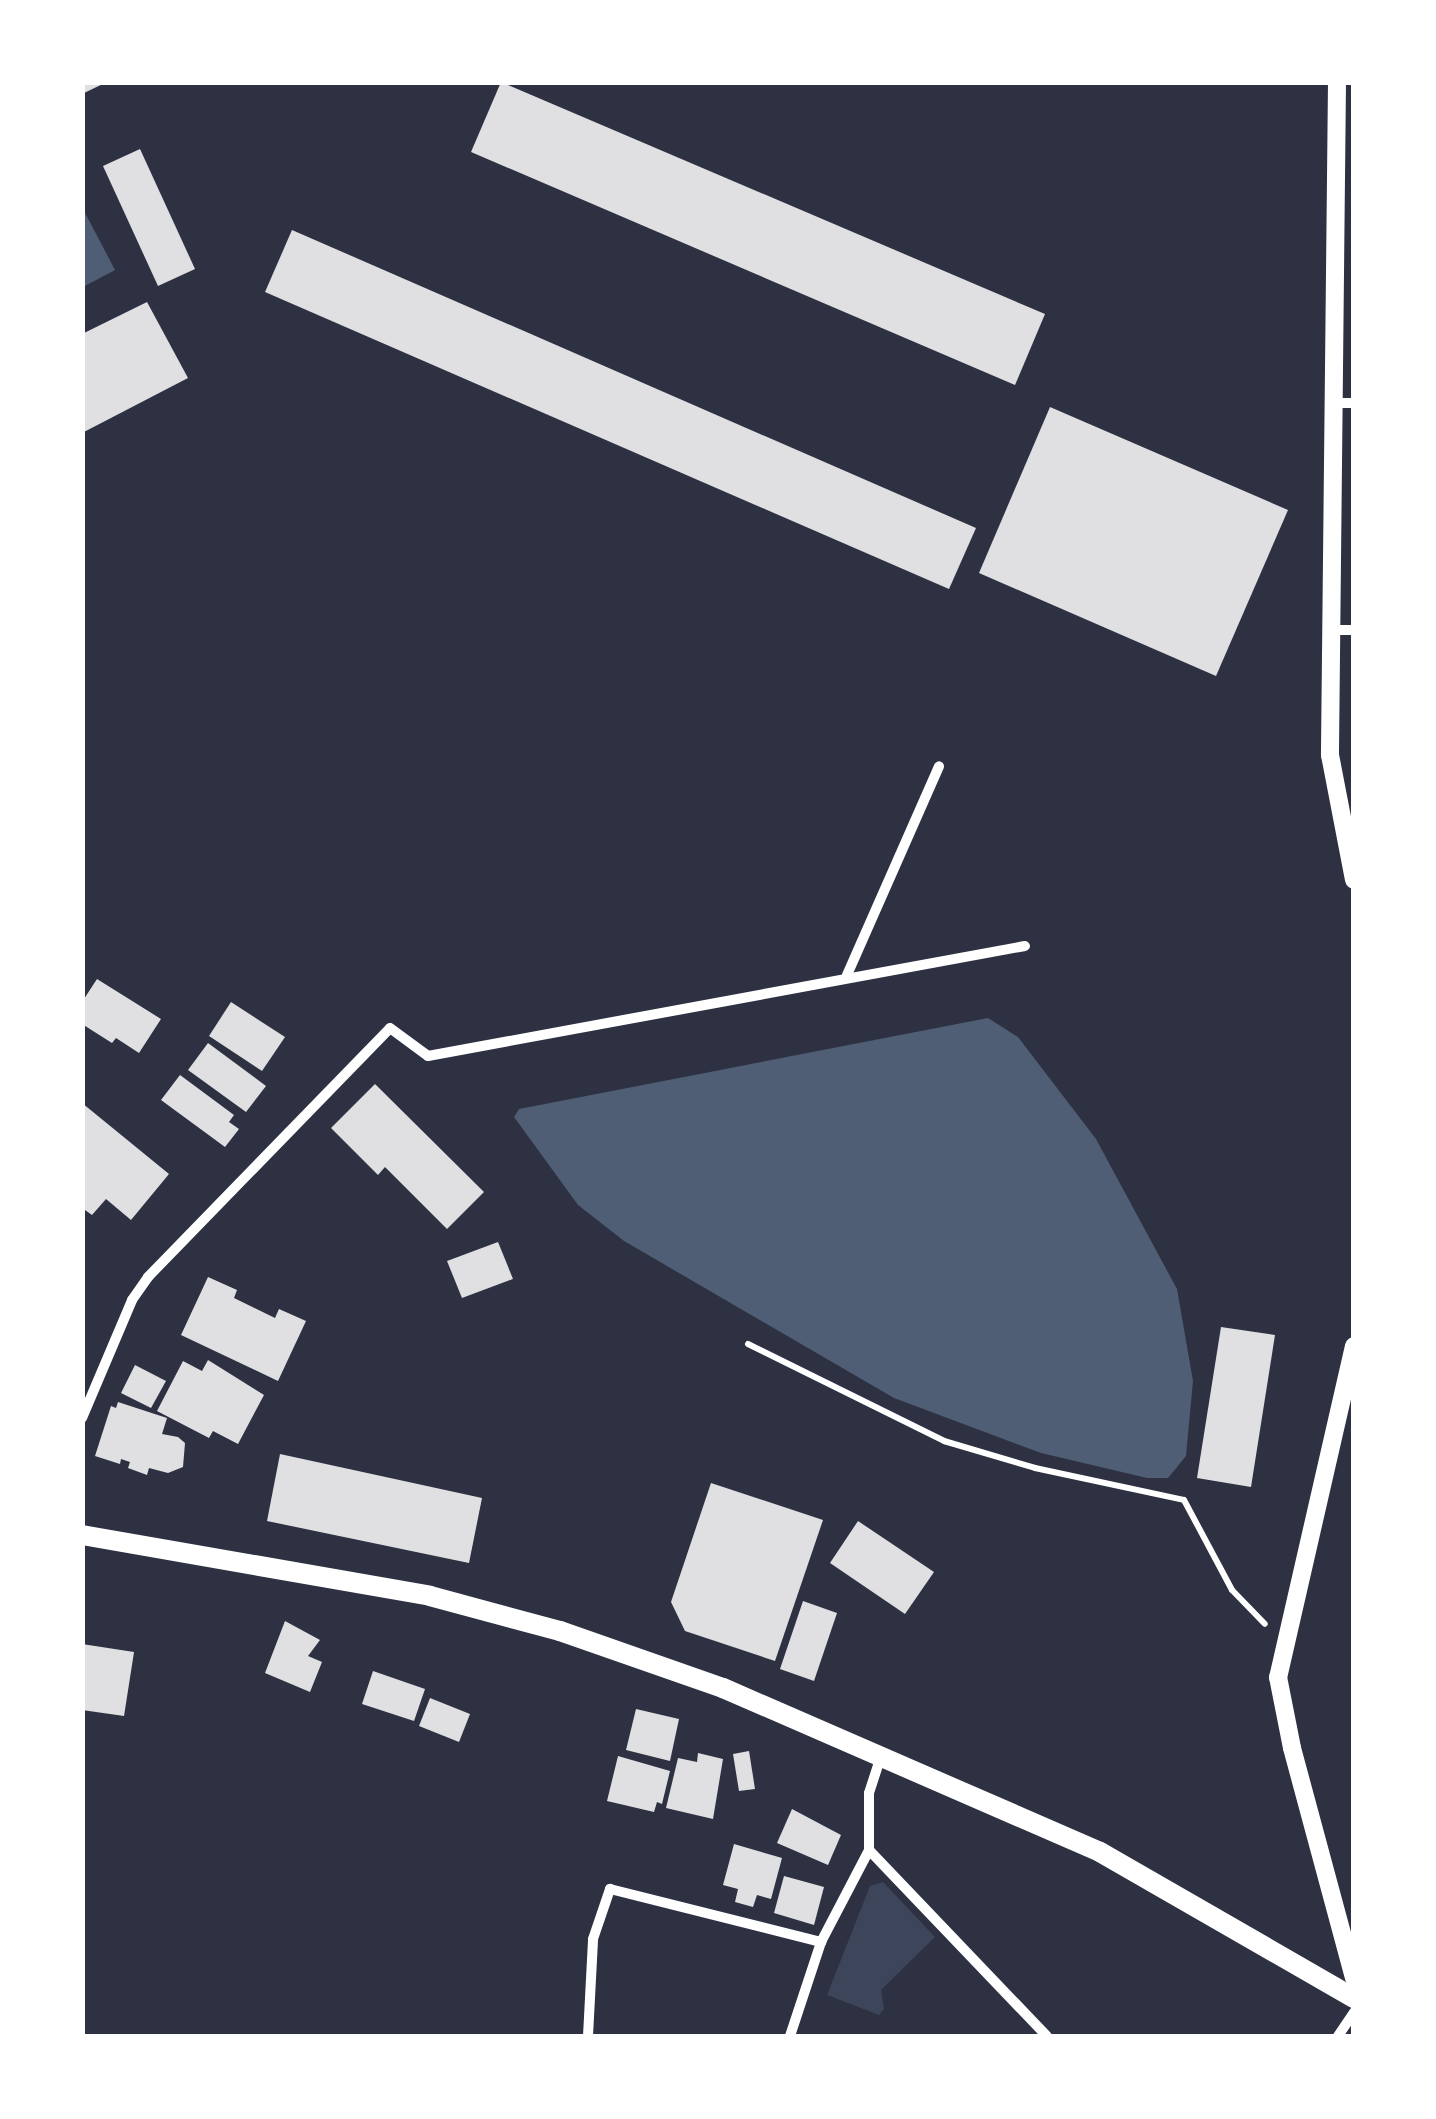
<!DOCTYPE html>
<style>
body{margin:0}
#map{position:relative;width:1436px;height:2119px;overflow:hidden;background:#2d3142;font-family:Merriweather,serif}
div>[style]{position:absolute}
.green>*{inset:0;background:#3c4559}
.water>*{inset:0;background:#4f5d75}
.building>*{inset:0;background:#e0e0e3}
.path>*{height:6px;margin:-3px;padding:0 3px;transform-origin:3px;border-radius:3px;background:#fff}
.minor>*{height:10px;margin:-5px;padding:0 5px;transform-origin:5px;border-radius:5px;background:#fff}
.tertiary>*{height:18px;margin:-9px;padding:0 9px;transform-origin:9px;border-radius:9px;background:#fff}
.secondary>*{height:20px;margin:-10px;padding:0 10px;transform-origin:10px;border-radius:10px;background:#fff}
span{translate:-50% -50%;white-space:nowrap;text-align:center;line-height:1.15;-webkit-text-stroke:8px #fff;paint-order:stroke}
.frame{position:absolute;inset:0;border:85px solid #fff;pointer-events:none}
</style>
<div id="map">
<div class="green">
<i style="clip-path:polygon(883px 1882px,935px 1937px,881px 1990px,884px 2009px,879px 2015px,827px 1995px,870px 1886px)"></i>
</div>
<div class="water">
<i style="clip-path:polygon(82px 207px,115px 270px,83px 287px,82px 287px)"></i>
<i style="clip-path:polygon(988px 1018px,1018px 1037px,1096px 1139px,1177px 1289px,1193px 1381px,1186px 1456px,1168px 1478px,1147px 1478px,1041px 1453px,894px 1398px,624px 1241px,578px 1205px,514px 1117px,519px 1109px)"></i>
</div>
<div class="building">
<i style="clip-path:polygon(82px 82px,107px 82px,82px 94px)"></i>
<i style="clip-path:polygon(501px 82px,1045px 314px,1015px 385px,471px 152px)"></i>
<i style="clip-path:polygon(140px 149px,195px 269px,158px 286px,103px 166px)"></i>
<i style="clip-path:polygon(292px 230px,976px 528px,949px 589px,265px 292px)"></i>
<i style="clip-path:polygon(147px 302px,188px 378px,82px 433px,82px 334px)"></i>
<i style="clip-path:polygon(1050px 407px,1288px 510px,1216px 676px,979px 573px)"></i>
<i style="clip-path:polygon(97px 979px,161px 1019px,139px 1053px,116px 1038px,112px 1043px,82px 1024px,82px 1002px)"></i>
<i style="clip-path:polygon(231px 1002px,285px 1037px,262px 1071px,209px 1036px)"></i>
<i style="clip-path:polygon(208px 1043px,266px 1086px,246px 1112px,188px 1070px)"></i>
<i style="clip-path:polygon(180px 1075px,234px 1115px,229px 1122px,239px 1129px,225px 1147px,161px 1100px)"></i>
<i style="clip-path:polygon(375px 1084px,484px 1192px,447px 1229px,385px 1167px,378px 1175px,331px 1128px)"></i>
<i style="clip-path:polygon(82px 1103px,169px 1174px,131px 1220px,106px 1199px,92px 1215px,85px 1210px,82px 1213px)"></i>
<i style="clip-path:polygon(498px 1242px,513px 1279px,462px 1298px,447px 1261px)"></i>
<i style="clip-path:polygon(208px 1277px,237px 1290px,234px 1298px,275px 1318px,279px 1309px,306px 1321px,278px 1381px,181px 1335px)"></i>
<i style="clip-path:polygon(1221px 1327px,1275px 1335px,1251px 1487px,1197px 1478px)"></i>
<i style="clip-path:polygon(208px 1360px,264px 1395px,238px 1444px,213px 1431px,209px 1438px,157px 1411px,183px 1361px,202px 1371px)"></i>
<i style="clip-path:polygon(135px 1365px,166px 1381px,151px 1408px,121px 1393px)"></i>
<i style="clip-path:polygon(118px 1402px,167px 1418px,162px 1434px,178px 1437px,185px 1443px,183px 1467px,168px 1473px,149px 1468px,147px 1475px,128px 1468px,130px 1462px,121px 1459px,120px 1464px,95px 1456px,111px 1406px,116px 1408px)"></i>
<i style="clip-path:polygon(280px 1454px,482px 1498px,469px 1563px,267px 1521px)"></i>
<i style="clip-path:polygon(711px 1483px,823px 1520px,775px 1661px,685px 1631px,671px 1602px)"></i>
<i style="clip-path:polygon(858px 1521px,934px 1572px,905px 1614px,830px 1563px)"></i>
<i style="clip-path:polygon(803px 1601px,837px 1613px,814px 1681px,780px 1669px)"></i>
<i style="clip-path:polygon(285px 1621px,320px 1640px,308px 1656px,322px 1662px,310px 1692px,265px 1673px)"></i>
<i style="clip-path:polygon(82px 1644px,134px 1652px,124px 1716px,82px 1710px)"></i>
<i style="clip-path:polygon(373px 1671px,425px 1689px,414px 1721px,362px 1704px)"></i>
<i style="clip-path:polygon(430px 1698px,470px 1714px,459px 1742px,419px 1726px)"></i>
<i style="clip-path:polygon(636px 1709px,679px 1719px,670px 1761px,626px 1750px)"></i>
<i style="clip-path:polygon(749px 1751px,755px 1789px,739px 1791px,733px 1754px)"></i>
<i style="clip-path:polygon(698px 1753px,723px 1759px,713px 1819px,666px 1808px,678px 1758px,697px 1762px)"></i>
<i style="clip-path:polygon(618px 1756px,670px 1771px,662px 1804px,657px 1802px,654px 1812px,607px 1801px)"></i>
<i style="clip-path:polygon(792px 1809px,841px 1835px,828px 1865px,777px 1843px)"></i>
<i style="clip-path:polygon(734px 1844px,782px 1858px,771px 1899px,757px 1895px,753px 1907px,735px 1902px,738px 1889px,723px 1885px)"></i>
<i style="clip-path:polygon(784px 1876px,824px 1887px,814px 1925px,774px 1913px)"></i>
</div>
<div class="path">
<i style="left:748px;top:1344px;width:219px;rotate:26.3deg"></i>
<i style="left:944px;top:1441px;width:95px;rotate:16.5deg"></i>
<i style="left:1035px;top:1468px;width:152px;rotate:12.1deg"></i>
<i style="left:1184px;top:1500px;width:102px;rotate:61.9deg"></i>
<i style="left:1232px;top:1590px;width:47px;rotate:45.9deg"></i>
</div>
<div class="minor">
<i style="left:1335px;top:403px;width:19px"></i>
<i style="left:1331px;top:630px;width:23px"></i>
<i style="left:847px;top:975px;width:228px;rotate:-66.2deg"></i>
<i style="left:82px;top:1418px;width:128px;rotate:-67deg"></i>
<i style="left:132px;top:1300px;width:28px;rotate:-55deg"></i>
<i style="left:148px;top:1277px;width:347px;rotate:-45.8deg"></i>
<i style="left:390px;top:1028px;width:47px;rotate:36.4deg"></i>
<i style="left:428px;top:1056px;width:607px;rotate:-10.44deg"></i>
<i style="left:869px;top:1850px;width:257px;rotate:46.3deg"></i>
<i style="left:588px;top:2036px;width:97px;rotate:-87deg"></i>
<i style="left:593px;top:1939px;width:53px;rotate:-71.2deg"></i>
<i style="left:610px;top:1889px;width:218px;rotate:14.1deg"></i>
<i style="left:790px;top:2036px;width:99px;rotate:-71.7deg"></i>
<i style="left:821px;top:1942px;width:104px;rotate:-62.4deg"></i>
<i style="left:869px;top:1850px;width:57px;rotate:-90deg"></i>
<i style="left:869px;top:1793px;width:40px;rotate:-72deg"></i>
<i style="left:1338px;top:2036px;width:29px;rotate:-56deg"></i>
</div>
<div class="tertiary">
<i style="left:1337px;top:82px;width:673px;rotate:90.6deg"></i>
<i style="left:1330px;top:755px;width:127px;rotate:79.1deg"></i>
<i style="left:1354px;top:1346px;width:340px;rotate:102.9deg"></i>
<i style="left:1278px;top:1677px;width:72px;rotate:78.8deg"></i>
<i style="left:1292px;top:1748px;width:238px;rotate:74.9deg"></i>
</div>
<div class="secondary">
<i style="left:82px;top:1535px;width:353px;rotate:9.9deg"></i>
<i style="left:430px;top:1596px;width:135px;rotate:15.1deg"></i>
<i style="left:560px;top:1631px;width:173px;rotate:19.3deg"></i>
<i style="left:723px;top:1688px;width:411px;rotate:23.5deg"></i>
<i style="left:1100px;top:1852px;width:293px;rotate:29.9deg"></i>
</div>
<div class="frame"></div>
</div>
